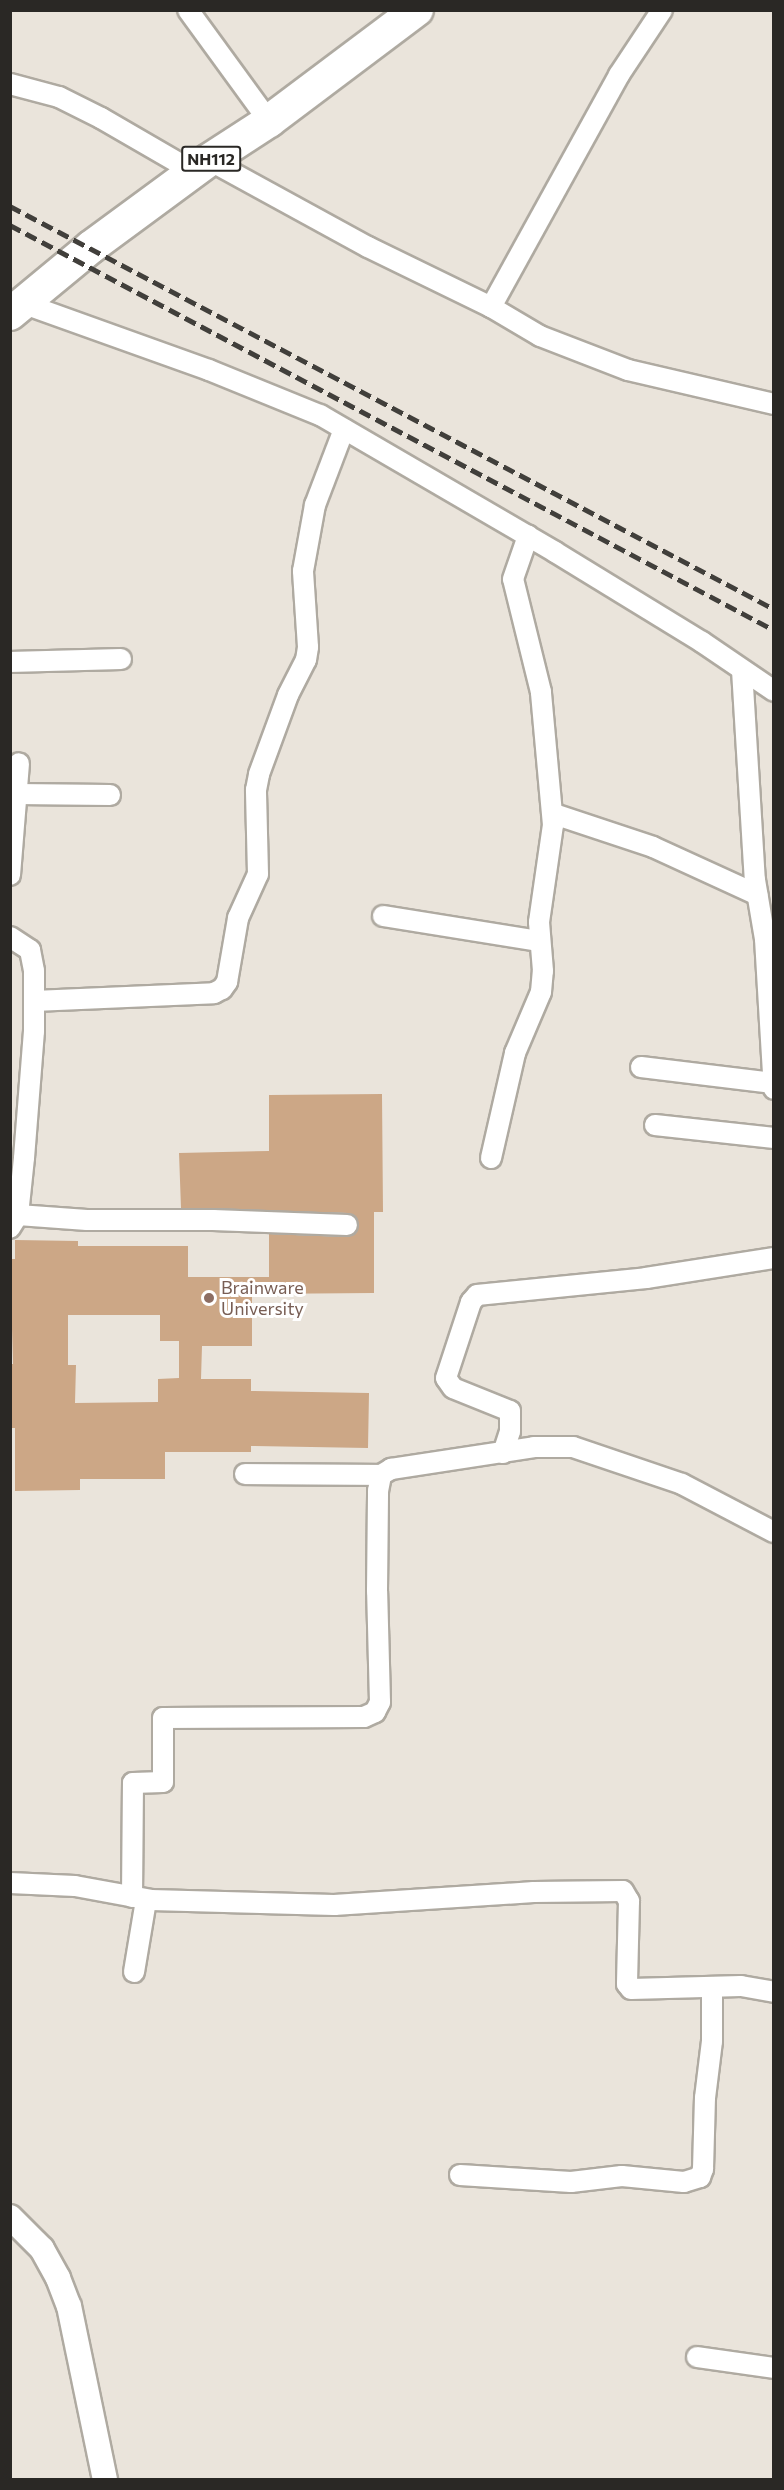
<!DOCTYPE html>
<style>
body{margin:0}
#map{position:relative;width:784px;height:2490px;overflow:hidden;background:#eae4db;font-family:Commissioner,sans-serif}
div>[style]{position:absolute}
.building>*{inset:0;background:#cca786}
.roads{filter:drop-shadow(2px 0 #afaaa1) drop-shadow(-2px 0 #afaaa1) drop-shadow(0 2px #afaaa1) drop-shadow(0 -2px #afaaa1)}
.minor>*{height:20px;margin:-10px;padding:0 10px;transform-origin:10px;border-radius:10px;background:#fff}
.tertiary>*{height:24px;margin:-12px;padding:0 12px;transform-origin:12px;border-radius:12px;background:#fff}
.trunk>*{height:32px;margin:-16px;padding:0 16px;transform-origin:16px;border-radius:16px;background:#fff}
.rail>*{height:4.5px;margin-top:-2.25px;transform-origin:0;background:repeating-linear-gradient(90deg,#413f3b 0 12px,transparent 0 18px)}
.dots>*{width:16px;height:16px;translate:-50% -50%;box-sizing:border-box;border:3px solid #fff;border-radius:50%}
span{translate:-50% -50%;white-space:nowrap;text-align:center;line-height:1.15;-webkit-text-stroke:6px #fff;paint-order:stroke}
.shield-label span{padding:2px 4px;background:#fff;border:2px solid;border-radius:4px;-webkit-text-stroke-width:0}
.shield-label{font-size:16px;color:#2a2825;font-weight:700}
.education-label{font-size:18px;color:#785e54}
.left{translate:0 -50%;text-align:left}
.frame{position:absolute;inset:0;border:12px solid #2a2825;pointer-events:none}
</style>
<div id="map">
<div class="building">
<i style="clip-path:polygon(evenodd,382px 1094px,383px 1212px,374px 1212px,374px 1293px,252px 1294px,252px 1346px,202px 1346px,201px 1379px,251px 1379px,251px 1391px,369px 1393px,368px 1448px,251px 1446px,251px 1452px,165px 1452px,165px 1479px,80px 1479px,80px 1490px,15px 1491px,15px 1428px,10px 1428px,10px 1364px,13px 1364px,10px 1259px,15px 1259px,15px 1240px,78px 1241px,78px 1246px,188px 1246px,188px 1277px,269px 1277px,269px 1234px,347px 1237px,357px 1231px,357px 1219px,347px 1213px,181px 1208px,179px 1153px,269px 1151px,269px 1095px,382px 1094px,68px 1315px,160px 1315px,160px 1341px,179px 1341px,179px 1378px,158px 1379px,158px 1402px,75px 1403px,76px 1365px,68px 1365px,68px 1315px)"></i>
</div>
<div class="roads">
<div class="minor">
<i style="left:188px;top:10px;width:137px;rotate:53.9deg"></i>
<i style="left:10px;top:84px;width:51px;rotate:14.9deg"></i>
<i style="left:59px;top:97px;width:47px;rotate:26.6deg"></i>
<i style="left:101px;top:118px;width:108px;rotate:30.1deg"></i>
<i style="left:209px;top:160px;width:181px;rotate:28.7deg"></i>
<i style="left:368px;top:247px;width:137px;rotate:26deg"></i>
<i style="left:491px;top:307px;width:57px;rotate:30.6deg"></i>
<i style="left:540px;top:336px;width:94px;rotate:21.1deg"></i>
<i style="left:628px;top:370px;width:150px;rotate:13.1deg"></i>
<i style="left:22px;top:303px;width:199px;rotate:19.7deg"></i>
<i style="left:209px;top:370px;width:120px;rotate:22.1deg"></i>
<i style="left:320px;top:415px;width:272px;rotate:30.2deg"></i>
<i style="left:555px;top:552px;width:172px;rotate:31.5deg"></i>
<i style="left:702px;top:642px;width:87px;rotate:34.2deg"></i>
<i style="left:491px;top:307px;width:265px;rotate:-61.1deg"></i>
<i style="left:619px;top:75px;width:78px;rotate:-56.5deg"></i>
<i style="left:10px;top:662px;width:111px;rotate:-1.5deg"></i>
<i style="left:742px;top:670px;width:210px;rotate:86.5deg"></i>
<i style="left:755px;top:880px;width:60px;rotate:80.4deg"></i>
<i style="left:765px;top:939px;width:150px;rotate:86.6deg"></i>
<i style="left:16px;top:794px;width:94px;rotate:0.6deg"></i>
<i style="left:554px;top:814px;width:104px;rotate:18.4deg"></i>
<i style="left:653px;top:847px;width:115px;rotate:24.6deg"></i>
<i style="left:10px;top:875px;width:112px;rotate:-85.4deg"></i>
<i style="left:383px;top:916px;width:158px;rotate:9.1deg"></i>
<i style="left:10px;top:937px;width:24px;rotate:33deg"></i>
<i style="left:30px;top:950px;width:21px;rotate:79deg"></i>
<i style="left:34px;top:971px;width:60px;rotate:90deg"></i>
<i style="left:34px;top:1031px;width:127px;rotate:94.5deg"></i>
<i style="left:24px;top:1158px;width:57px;rotate:96deg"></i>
<i style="left:18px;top:1215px;width:15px;rotate:122deg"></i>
<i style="left:34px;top:1001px;width:180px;rotate:-2.5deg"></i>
<i style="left:214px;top:993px;width:9px;rotate:-27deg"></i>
<i style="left:222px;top:989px;width:9px;rotate:-54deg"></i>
<i style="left:227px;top:982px;width:65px;rotate:-80.2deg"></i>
<i style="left:238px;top:918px;width:48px;rotate:-65.6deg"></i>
<i style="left:258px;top:874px;width:84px;rotate:-91.4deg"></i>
<i style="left:256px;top:790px;width:16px;rotate:-79deg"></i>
<i style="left:259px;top:774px;width:84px;rotate:-69.8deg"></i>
<i style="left:288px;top:695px;width:39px;rotate:-63deg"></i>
<i style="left:306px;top:660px;width:13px;rotate:-81deg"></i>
<i style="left:308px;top:647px;width:76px;rotate:-93.8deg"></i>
<i style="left:303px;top:571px;width:67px;rotate:-79.7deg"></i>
<i style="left:315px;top:505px;width:81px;rotate:-69.1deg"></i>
<i style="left:641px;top:1067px;width:133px;rotate:6.9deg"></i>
<i style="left:655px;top:1125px;width:120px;rotate:6.2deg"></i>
<i style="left:491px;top:1158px;width:108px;rotate:-77.1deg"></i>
<i style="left:515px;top:1053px;width:66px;rotate:-66.9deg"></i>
<i style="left:541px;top:992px;width:21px;rotate:-85deg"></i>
<i style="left:543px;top:971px;width:49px;rotate:-94.7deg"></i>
<i style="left:539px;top:922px;width:98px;rotate:-81.8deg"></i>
<i style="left:553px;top:825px;width:134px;rotate:-95.2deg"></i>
<i style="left:541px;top:692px;width:116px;rotate:-103.9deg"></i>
<i style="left:513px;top:579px;width:46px;rotate:-70.8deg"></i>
<i style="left:18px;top:1215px;width:69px;rotate:4.1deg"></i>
<i style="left:87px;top:1220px;width:126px"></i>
<i style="left:213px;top:1220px;width:134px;rotate:2.1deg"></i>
<i style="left:503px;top:1453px;width:23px;rotate:-72deg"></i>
<i style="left:510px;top:1431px;width:20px;rotate:-90deg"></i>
<i style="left:510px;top:1411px;width:61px;rotate:-158deg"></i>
<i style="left:453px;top:1388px;width:12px;rotate:-125deg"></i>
<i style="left:446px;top:1378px;width:80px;rotate:-71.8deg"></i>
<i style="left:471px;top:1302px;width:9px;rotate:-49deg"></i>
<i style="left:477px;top:1295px;width:170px;rotate:-5.7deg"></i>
<i style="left:646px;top:1278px;width:130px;rotate:-8.9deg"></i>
<i style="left:245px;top:1474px;width:136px;rotate:0.4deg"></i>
<i style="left:10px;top:1883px;width:65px;rotate:2.6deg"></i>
<i style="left:75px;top:1886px;width:77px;rotate:10.4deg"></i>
<i style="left:151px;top:1900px;width:183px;rotate:1.6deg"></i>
<i style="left:334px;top:1905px;width:200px;rotate:-3.7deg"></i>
<i style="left:534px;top:1892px;width:89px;rotate:-0.6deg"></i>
<i style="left:623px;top:1891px;width:12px;rotate:59deg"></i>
<i style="left:629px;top:1901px;width:83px;rotate:91.4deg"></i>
<i style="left:627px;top:1984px;width:6px;rotate:51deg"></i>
<i style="left:631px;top:1989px;width:110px;rotate:-1.6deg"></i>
<i style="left:741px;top:1986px;width:34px;rotate:10deg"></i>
<i style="left:132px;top:1897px;width:114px;rotate:-89.5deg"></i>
<i style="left:133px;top:1783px;width:30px;rotate:-2deg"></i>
<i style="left:163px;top:1782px;width:64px;rotate:-90deg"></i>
<i style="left:163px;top:1718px;width:201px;rotate:-0.3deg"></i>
<i style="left:364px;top:1717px;width:12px;rotate:-24deg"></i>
<i style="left:375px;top:1712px;width:11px;rotate:-63deg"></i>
<i style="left:380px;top:1702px;width:111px;rotate:-91.5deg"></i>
<i style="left:377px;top:1591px;width:100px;rotate:-89.4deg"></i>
<i style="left:378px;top:1491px;width:16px;rotate:-79deg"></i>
<i style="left:381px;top:1475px;width:12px;rotate:-31deg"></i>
<i style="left:391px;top:1469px;width:145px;rotate:-8.7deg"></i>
<i style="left:534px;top:1447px;width:39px"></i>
<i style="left:573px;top:1447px;width:115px;rotate:18.7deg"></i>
<i style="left:682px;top:1484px;width:104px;rotate:27.6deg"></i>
<i style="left:134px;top:1972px;width:73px;rotate:-80.5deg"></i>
<i style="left:460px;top:2175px;width:111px;rotate:3.6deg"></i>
<i style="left:571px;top:2182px;width:51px;rotate:-6.7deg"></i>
<i style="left:622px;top:2176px;width:62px;rotate:5.5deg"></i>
<i style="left:684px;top:2182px;width:17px;rotate:-17deg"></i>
<i style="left:700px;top:2177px;width:9px;rotate:-69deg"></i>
<i style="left:703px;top:2169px;width:71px;rotate:-88.4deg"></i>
<i style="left:705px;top:2098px;width:57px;rotate:-83deg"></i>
<i style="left:712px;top:2041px;width:54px;rotate:-90deg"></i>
<i style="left:697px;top:2357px;width:78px;rotate:8.1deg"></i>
</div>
<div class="tertiary">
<i style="left:10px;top:2217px;width:45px;rotate:45deg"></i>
<i style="left:42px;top:2249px;width:33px;rotate:61deg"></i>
<i style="left:58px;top:2278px;width:30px;rotate:69deg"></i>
<i style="left:69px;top:2306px;width:178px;rotate:78.3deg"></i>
</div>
<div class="trunk">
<i style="left:10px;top:314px;width:105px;rotate:-39.6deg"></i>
<i style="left:91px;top:247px;width:147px;rotate:-36.4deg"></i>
<i style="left:209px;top:160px;width:72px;rotate:-33deg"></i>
<i style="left:269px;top:121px;width:185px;rotate:-36.9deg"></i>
</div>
</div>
<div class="rail">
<i style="left:10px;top:206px;width:864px;rotate:27.81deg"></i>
<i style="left:10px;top:225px;width:865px;rotate:27.93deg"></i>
</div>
<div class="dots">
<i style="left:209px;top:1298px;background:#8d6e63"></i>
</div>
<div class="shield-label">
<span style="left:211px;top:159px">NH112</span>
</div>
<div class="education-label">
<span class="left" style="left:221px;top:1298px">Brainware<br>University</span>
</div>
<div class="frame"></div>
</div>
